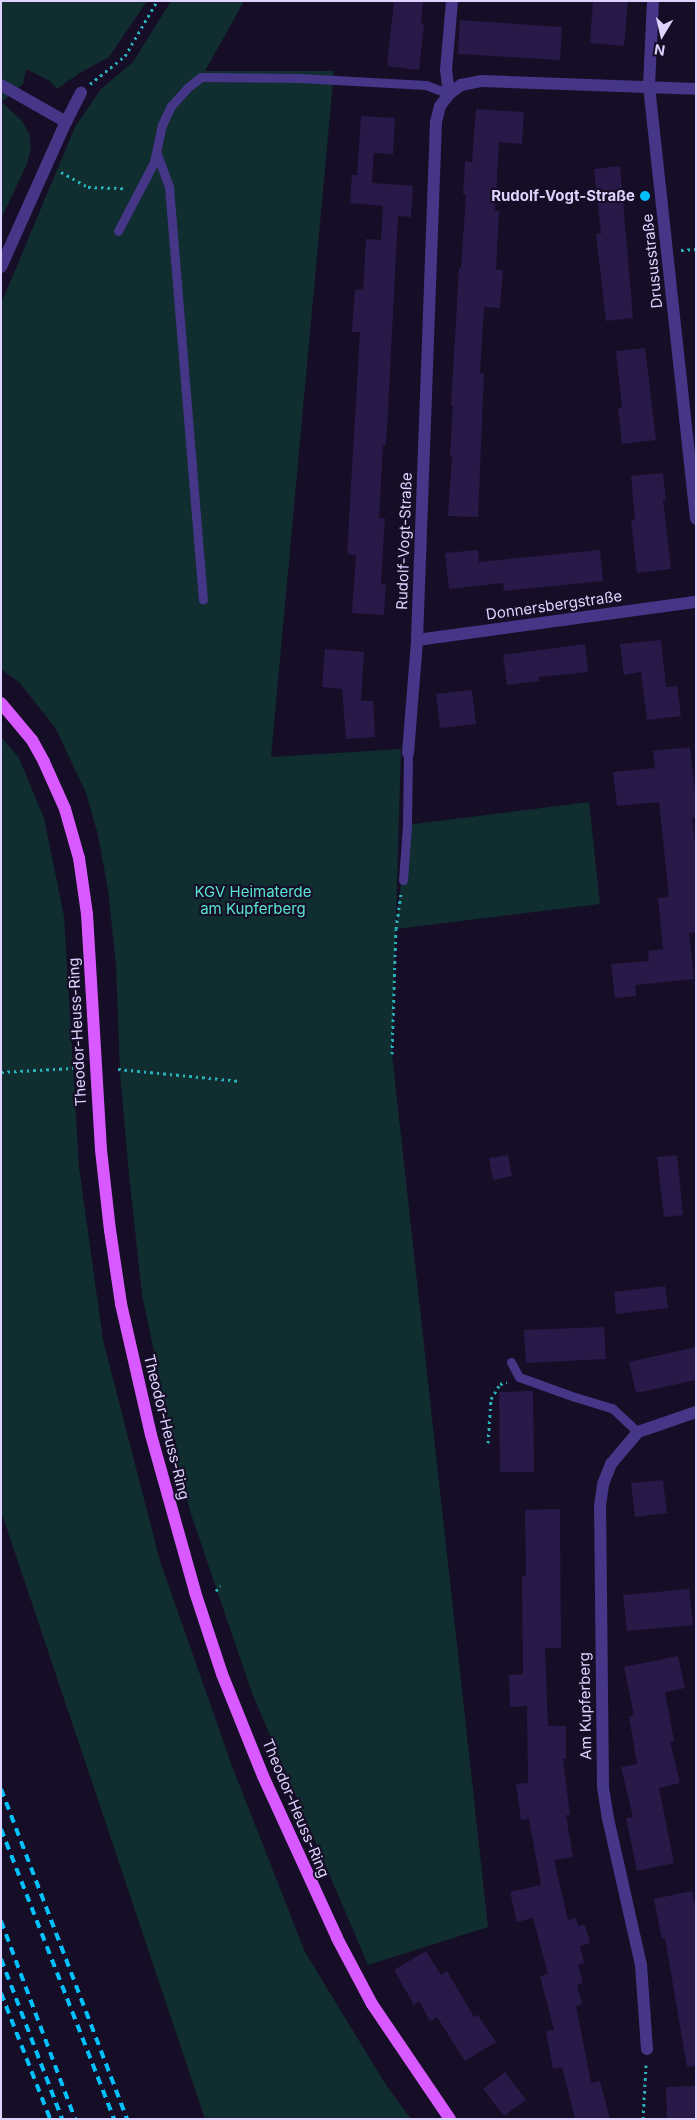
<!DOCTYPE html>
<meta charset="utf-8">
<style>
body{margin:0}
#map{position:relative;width:697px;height:2120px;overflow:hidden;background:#150e26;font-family:Inter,sans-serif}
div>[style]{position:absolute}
.green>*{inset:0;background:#102d30}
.building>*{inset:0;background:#291948}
.path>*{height:3px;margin-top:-1.5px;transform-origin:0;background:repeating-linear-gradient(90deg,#29b1bc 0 2.5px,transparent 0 6.5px)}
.lane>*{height:9px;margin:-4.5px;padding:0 4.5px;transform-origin:4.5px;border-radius:4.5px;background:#453687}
.street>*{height:12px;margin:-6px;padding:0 6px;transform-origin:6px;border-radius:6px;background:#453687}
.primary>*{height:12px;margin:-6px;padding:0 6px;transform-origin:6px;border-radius:6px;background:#d859ff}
.rail>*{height:4px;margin-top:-2px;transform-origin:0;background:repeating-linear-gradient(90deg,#00c1fd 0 8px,transparent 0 14px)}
.dots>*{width:14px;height:14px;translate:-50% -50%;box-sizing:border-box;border:2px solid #150e26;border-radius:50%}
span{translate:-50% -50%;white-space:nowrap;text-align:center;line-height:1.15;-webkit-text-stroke:4px #150e26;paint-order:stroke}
.poi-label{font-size:15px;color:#ded2ff;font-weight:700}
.right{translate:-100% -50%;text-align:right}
.street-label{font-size:15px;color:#ded2ff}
.park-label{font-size:15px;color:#58e5d5}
.frame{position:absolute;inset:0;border:2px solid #ded2ff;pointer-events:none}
.north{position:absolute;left:637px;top:10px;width:50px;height:50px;-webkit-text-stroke:4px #150e26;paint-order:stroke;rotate:189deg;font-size:14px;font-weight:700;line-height:20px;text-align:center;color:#ded2ff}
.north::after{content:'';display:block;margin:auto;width:18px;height:22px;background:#ded2ff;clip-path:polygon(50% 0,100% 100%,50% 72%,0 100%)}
</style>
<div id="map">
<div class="green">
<i style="clip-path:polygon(1px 1px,147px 1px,109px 57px,78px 74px,57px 89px,50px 81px,26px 69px,23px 84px,2px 102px,22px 121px,29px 133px,31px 147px,27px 164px,1px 219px)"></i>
<i style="clip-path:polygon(171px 1px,244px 1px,205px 71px,334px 71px,271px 757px,401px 749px,392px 1054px,488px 1927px,368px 1965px,252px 1693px,191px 1514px,175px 1453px,142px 1294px,129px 1175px,120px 1072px,116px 965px,108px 890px,98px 835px,86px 793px,56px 729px,20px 683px,1px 669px,1px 304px,75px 127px,101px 89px,133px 62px)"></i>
<i style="clip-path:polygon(1px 737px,19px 758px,44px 818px,64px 916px,79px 1167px,103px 1340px,160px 1561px,232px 1766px,305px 1952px,386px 2085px,411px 2119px,205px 2119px,1px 1511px)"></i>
<i style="clip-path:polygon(589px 802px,600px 904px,396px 929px,407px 825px)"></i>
</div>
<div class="building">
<i style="clip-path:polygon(394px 1px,423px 1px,421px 24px,424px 25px,419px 70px,387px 66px)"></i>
<i style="clip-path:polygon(593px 1px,628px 1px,624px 46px,590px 43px)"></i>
<i style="clip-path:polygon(460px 20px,562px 27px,560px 60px,458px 54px)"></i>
<i style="clip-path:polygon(476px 109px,524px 112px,522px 144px,499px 142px,495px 211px,499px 211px,496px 270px,503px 270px,500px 308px,484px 307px,480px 373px,484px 373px,478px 517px,448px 516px,452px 456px,450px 456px,453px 406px,451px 406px,459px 268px,461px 268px,466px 195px,463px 194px,465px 161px,472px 162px)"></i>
<i style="clip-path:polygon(361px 116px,395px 118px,393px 154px,374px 153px,372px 183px,413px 186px,411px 217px,398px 216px,388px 410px,386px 445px,383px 445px,379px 518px,385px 518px,381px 584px,386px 585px,384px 615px,352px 613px,356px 555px,347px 554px,360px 332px,352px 332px,355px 290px,363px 290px,366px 239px,381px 240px,383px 206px,350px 203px,352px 175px,357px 175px)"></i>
<i style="clip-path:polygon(620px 166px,633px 318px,606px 321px,596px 234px,601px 234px,594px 169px)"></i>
<i style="clip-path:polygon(645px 348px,656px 440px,622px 444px,618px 408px,622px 408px,616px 351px)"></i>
<i style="clip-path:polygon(663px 473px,666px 500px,663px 500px,671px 569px,637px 573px,631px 520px,635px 520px,631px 476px)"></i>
<i style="clip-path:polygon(478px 550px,479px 562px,600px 550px,603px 581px,504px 591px,503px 583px,449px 589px,445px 553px)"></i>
<i style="clip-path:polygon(661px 640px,666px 687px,677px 686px,681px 716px,647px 720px,641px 672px,624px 675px,620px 644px)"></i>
<i style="clip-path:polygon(585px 644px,588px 672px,539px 677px,539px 681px,507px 685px,503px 655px)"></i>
<i style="clip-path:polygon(325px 649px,364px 652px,361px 701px,373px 701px,375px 737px,346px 739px,342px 689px,322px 687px)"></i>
<i style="clip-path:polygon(472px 690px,476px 724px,440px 728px,436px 694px)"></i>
<i style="clip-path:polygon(690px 747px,696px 801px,696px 817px,692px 818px,696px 851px,696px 932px,689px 933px,694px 979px,635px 985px,636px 996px,615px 998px,611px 964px,649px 961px,648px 951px,663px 949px,658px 898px,669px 897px,659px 802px,617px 806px,613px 772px,655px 768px,653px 751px)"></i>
<i style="clip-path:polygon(508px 1155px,512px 1176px,493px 1180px,489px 1158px)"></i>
<i style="clip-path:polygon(677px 1155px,683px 1215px,664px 1217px,657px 1157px)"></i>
<i style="clip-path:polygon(665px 1286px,668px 1308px,616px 1314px,614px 1292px)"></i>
<i style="clip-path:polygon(604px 1327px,606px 1359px,526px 1363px,524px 1330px)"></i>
<i style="clip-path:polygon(696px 1347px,696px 1380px,636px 1393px,629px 1362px)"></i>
<i style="clip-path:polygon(533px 1391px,534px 1472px,500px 1472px,499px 1392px)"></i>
<i style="clip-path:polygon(663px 1480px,667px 1513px,635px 1517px,631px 1483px)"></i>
<i style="clip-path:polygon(560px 1509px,561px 1648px,545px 1648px,548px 1726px,566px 1726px,566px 1759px,563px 1759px,570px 1815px,566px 1815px,573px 1857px,554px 1860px,568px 1920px,576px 1918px,578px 1926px,585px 1925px,590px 1943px,580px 1946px,584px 1963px,578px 1965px,583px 1983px,577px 1985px,582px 2004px,576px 2006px,591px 2083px,600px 2081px,610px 2119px,575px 2119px,562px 2067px,553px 2069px,546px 2031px,554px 2030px,540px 1976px,548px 1974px,533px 1918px,517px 1922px,510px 1892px,541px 1885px,529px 1819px,521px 1820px,516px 1784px,528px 1783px,527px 1706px,510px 1707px,509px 1675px,523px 1674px,522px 1576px,526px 1576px,525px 1510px)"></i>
<i style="clip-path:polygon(689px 1589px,693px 1625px,627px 1631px,623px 1595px)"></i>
<i style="clip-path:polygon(678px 1656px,685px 1688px,665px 1692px,674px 1741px,670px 1742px,680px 1783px,659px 1788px,674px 1863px,637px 1871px,626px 1818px,633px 1817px,621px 1767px,637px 1764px,629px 1716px,634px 1715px,624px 1667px)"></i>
<i style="clip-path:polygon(692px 1891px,696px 1911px,696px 2066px,687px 2067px,665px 1938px,662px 1939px,654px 1899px)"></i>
<i style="clip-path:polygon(426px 1951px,441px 1975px,447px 1971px,474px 2017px,478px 2015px,496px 2042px,465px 2061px,437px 2017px,430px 2021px,419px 2001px,414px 2005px,394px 1970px)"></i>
<i style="clip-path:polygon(505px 2072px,526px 2100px,504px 2116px,483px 2089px)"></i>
<i style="clip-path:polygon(696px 2086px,696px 2119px,667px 2119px,666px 2087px)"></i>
</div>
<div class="path">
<i style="left:90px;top:84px;width:45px;rotate:-38.7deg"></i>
<i style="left:125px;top:56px;width:64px;rotate:-59.8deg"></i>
<i style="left:61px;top:172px;width:31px;rotate:29deg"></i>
<i style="left:88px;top:187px;width:38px;rotate:2deg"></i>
<i style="left:681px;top:250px;width:15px;rotate:-4deg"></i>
<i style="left:392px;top:1054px;width:125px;rotate:-88.2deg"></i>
<i style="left:396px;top:929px;width:36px;rotate:-82deg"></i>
<i style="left:118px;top:1069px;width:123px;rotate:5.6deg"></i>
<i style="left:1px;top:1072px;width:72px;rotate:-3.2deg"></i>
<i style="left:488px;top:1443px;width:44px;rotate:-86.1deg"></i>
<i style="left:491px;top:1399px;width:17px;rotate:-59deg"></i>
<i style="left:500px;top:1384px;width:7px;rotate:-16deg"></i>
<i style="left:216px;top:1591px;width:7px;rotate:-56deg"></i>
<i style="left:643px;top:2119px;width:54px;rotate:-86.8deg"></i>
</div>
<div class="lane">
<i style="left:157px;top:154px;width:35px;rotate:70deg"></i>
<i style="left:169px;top:187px;width:414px;rotate:85.3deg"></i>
<i style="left:118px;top:231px;width:78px;rotate:-62.4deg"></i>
<i style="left:154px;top:162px;width:38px;rotate:-78deg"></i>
<i style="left:162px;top:125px;width:21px;rotate:-65deg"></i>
<i style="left:171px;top:106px;width:24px;rotate:-48deg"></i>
<i style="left:187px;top:88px;width:18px;rotate:-38deg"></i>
<i style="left:201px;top:77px;width:99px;rotate:0.6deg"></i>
<i style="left:300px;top:78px;width:126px;rotate:3.2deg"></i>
<i style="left:426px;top:85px;width:25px;rotate:21deg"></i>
<i style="left:403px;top:880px;width:55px;rotate:-85.8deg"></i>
<i style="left:407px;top:825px;width:72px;rotate:-89.2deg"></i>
<i style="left:511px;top:1362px;width:17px;rotate:62deg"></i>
<i style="left:519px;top:1377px;width:59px;rotate:19.7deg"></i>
<i style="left:575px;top:1397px;width:39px;rotate:17deg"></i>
<i style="left:612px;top:1408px;width:35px;rotate:43deg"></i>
</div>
<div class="street">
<i style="left:653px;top:1px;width:85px;rotate:92.7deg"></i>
<i style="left:649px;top:86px;width:435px;rotate:83.8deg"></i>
<i style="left:1px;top:85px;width:75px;rotate:29.6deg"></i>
<i style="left:449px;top:94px;width:24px;rotate:-97deg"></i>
<i style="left:446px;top:70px;width:69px;rotate:-85deg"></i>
<i style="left:1px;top:267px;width:159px;rotate:-65.9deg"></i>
<i style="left:66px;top:122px;width:33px;rotate:-63deg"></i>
<i style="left:417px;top:640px;width:282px;rotate:-7.8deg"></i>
<i style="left:408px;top:753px;width:113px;rotate:-85.4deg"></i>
<i style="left:417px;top:640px;width:518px;rotate:-87.9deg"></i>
<i style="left:436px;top:122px;width:16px;rotate:-76deg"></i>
<i style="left:440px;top:106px;width:15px;rotate:-53deg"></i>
<i style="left:449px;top:94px;width:15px;rotate:-37deg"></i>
<i style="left:461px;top:85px;width:20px;rotate:-11deg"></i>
<i style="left:481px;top:81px;width:215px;rotate:2.1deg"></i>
<i style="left:647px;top:2049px;width:84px;rotate:-94.1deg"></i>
<i style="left:641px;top:1965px;width:150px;rotate:-102.7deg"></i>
<i style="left:608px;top:1819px;width:33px;rotate:-99deg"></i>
<i style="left:603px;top:1786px;width:280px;rotate:-90.6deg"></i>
<i style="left:600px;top:1506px;width:22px;rotate:-82deg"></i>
<i style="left:603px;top:1484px;width:22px;rotate:-68deg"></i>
<i style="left:611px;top:1464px;width:42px;rotate:-49.8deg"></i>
<i style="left:638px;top:1432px;width:61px;rotate:-19deg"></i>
</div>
<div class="primary">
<i style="left:1px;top:703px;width:48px;rotate:50deg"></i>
<i style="left:32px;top:740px;width:25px;rotate:61deg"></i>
<i style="left:44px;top:762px;width:51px;rotate:65.9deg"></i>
<i style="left:65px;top:809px;width:51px;rotate:74.1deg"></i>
<i style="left:79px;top:858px;width:57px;rotate:81.9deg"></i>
<i style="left:87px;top:914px;width:236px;rotate:86.6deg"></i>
<i style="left:101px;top:1150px;width:81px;rotate:83.6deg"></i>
<i style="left:110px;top:1230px;width:75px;rotate:81.5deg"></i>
<i style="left:121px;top:1304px;width:134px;rotate:77.1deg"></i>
<i style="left:151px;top:1435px;width:163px;rotate:74.3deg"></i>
<i style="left:195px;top:1592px;width:86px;rotate:71.8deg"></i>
<i style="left:222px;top:1674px;width:110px;rotate:68.1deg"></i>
<i style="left:263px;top:1776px;width:178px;rotate:65.4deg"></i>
<i style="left:337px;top:1938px;width:75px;rotate:62.1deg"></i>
<i style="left:372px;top:2004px;width:139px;rotate:55.9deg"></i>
</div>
<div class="rail">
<i style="left:1px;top:1789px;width:353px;rotate:69.1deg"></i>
<i style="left:1px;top:1829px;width:311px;rotate:68.7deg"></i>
<i style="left:1px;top:1921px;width:211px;rotate:69.5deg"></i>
<i style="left:1px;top:1959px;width:171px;rotate:69.1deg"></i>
<i style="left:1px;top:1993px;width:135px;rotate:68.7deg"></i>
</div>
<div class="dots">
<i style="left:645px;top:196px;background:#00c1fd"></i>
</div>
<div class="poi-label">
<span class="right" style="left:635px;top:196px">Rudolf-Vogt-Straße</span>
</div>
<div class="street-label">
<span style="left:652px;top:261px;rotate:-96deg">Drususstraße</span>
<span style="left:404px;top:541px;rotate:-88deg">Rudolf-Vogt-Straße</span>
<span style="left:554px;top:605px;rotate:-8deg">Donnersbergstraße</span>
<span style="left:77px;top:1032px;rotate:-93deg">Theodor-Heuss-Ring</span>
<span style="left:167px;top:1427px;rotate:76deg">Theodor-Heuss-Ring</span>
<span style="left:585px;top:1706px;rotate:-91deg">Am Kupferberg</span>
<span style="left:296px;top:1808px;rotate:67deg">Theodor-Heuss-Ring</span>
</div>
<div class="park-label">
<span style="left:253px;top:900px">KGV Heimaterde<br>am Kupferberg</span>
</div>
<div class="frame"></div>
<div class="north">N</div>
</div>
